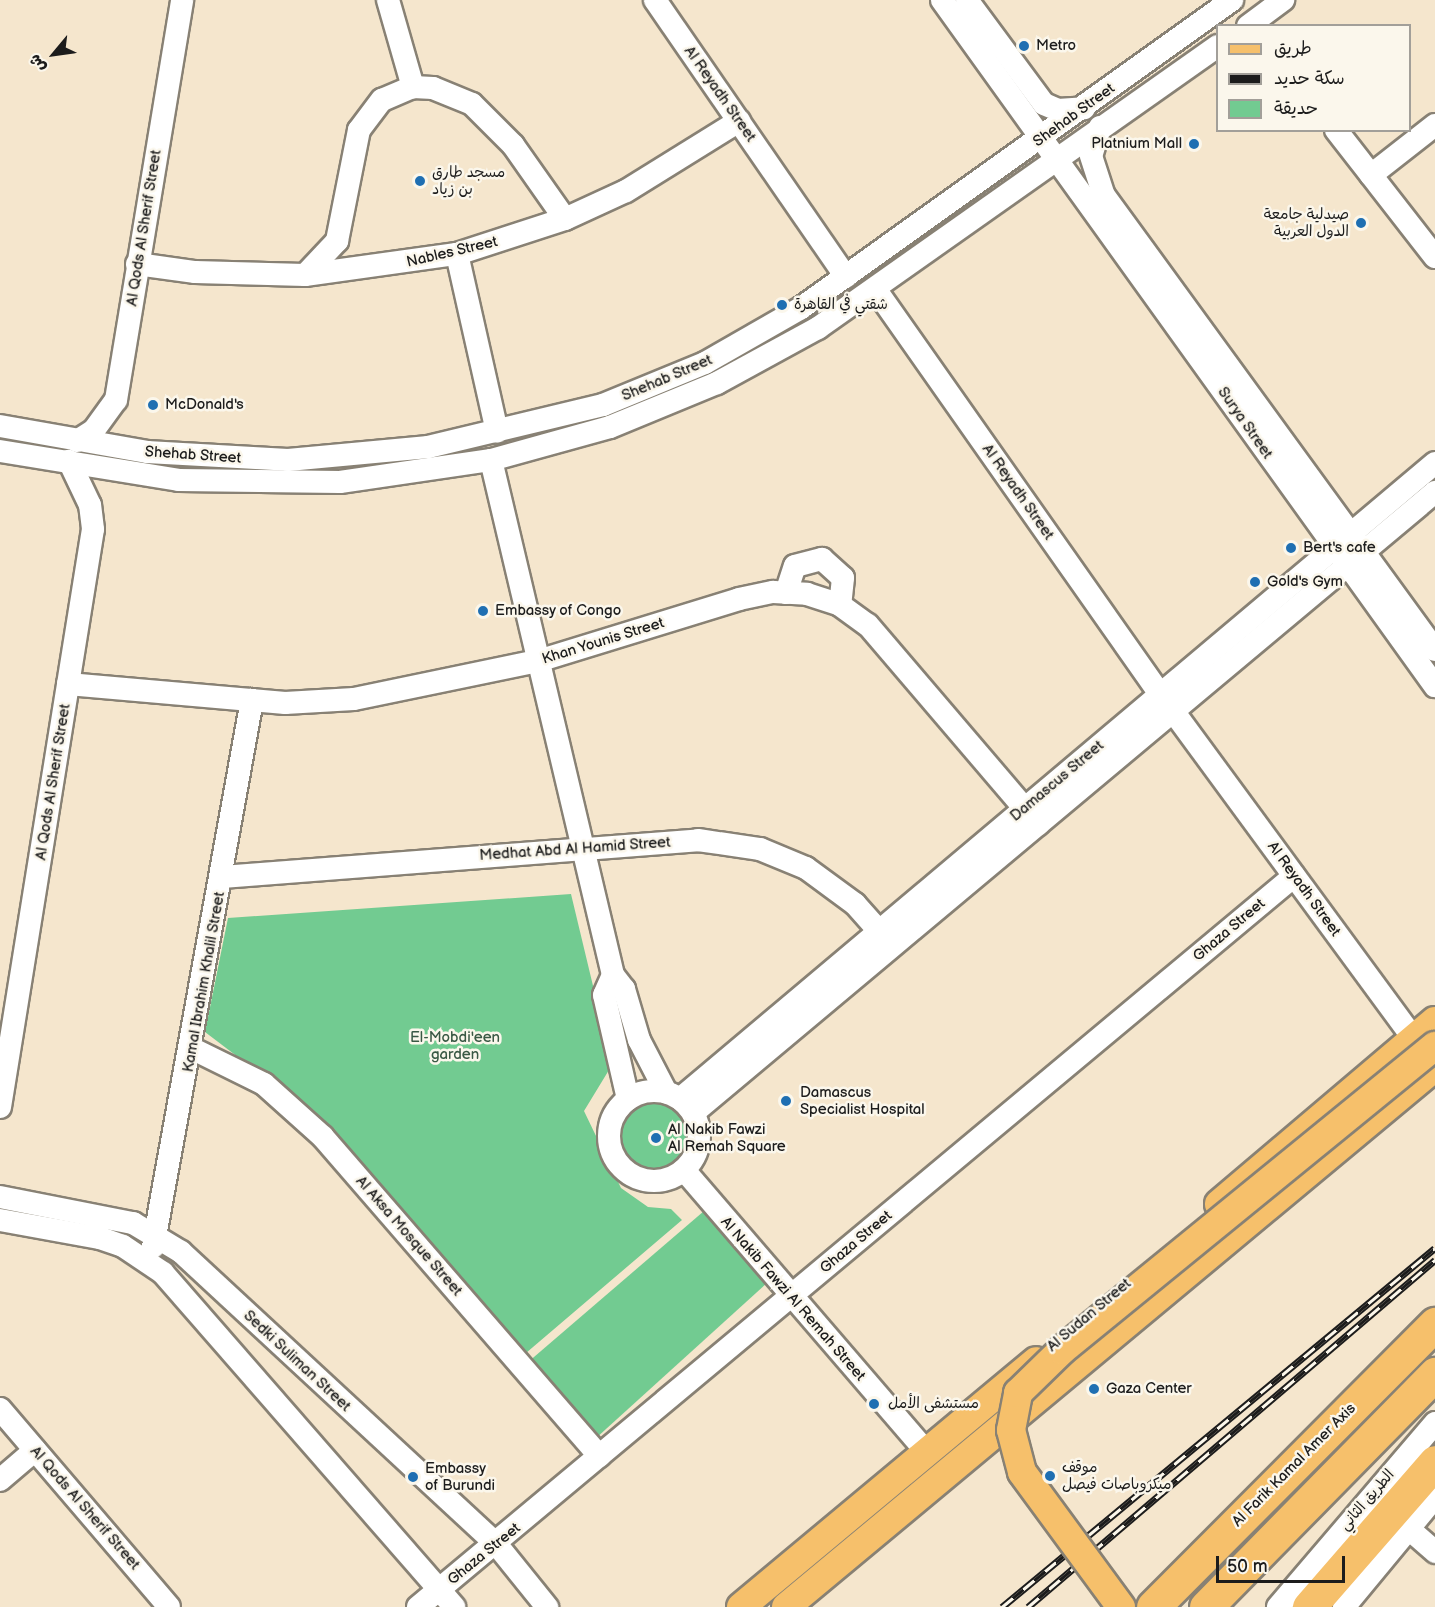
<!DOCTYPE html>
<meta charset="utf-8">
<style>
body{margin:0}
#map{position:relative;width:1435px;height:1607px;overflow:hidden;background:#f5e6cd;font-family:"Balsamiq Sans","Playpen Sans Arabic",sans-serif}
div>[style]{position:absolute}
.green>*{inset:0;background:#72cb91}
.round{border-radius:50%}
.roads{filter:drop-shadow(2px 0 #888174) drop-shadow(-2px 0 #888174) drop-shadow(0 2px #888174) drop-shadow(0 -2px #888174)}
.minor>*{height:22px;margin:-11px;padding:0 11px;transform-origin:11px;border-radius:11px;background:#fff}
.minor>.ring{margin:-11px;padding:0;box-sizing:content-box;background:none;border:22px solid #fff;border-radius:50%}
.major>*{height:28px;margin:-14px;padding:0 14px;transform-origin:14px;border-radius:14px;background:#f6c06b}
.highway>*{height:33px;margin:-16.5px;padding:0 16.5px;transform-origin:16.5px;border-radius:16.5px;background:#f6c06b}
.rail>*{height:7px;margin-top:-3.5px;transform-origin:0;background:repeating-linear-gradient(90deg,#fbf7ec 0 14px,#1c1c1c 0 28px);box-sizing:border-box;border-block:2px solid #1c1c1c}
.bridges{filter:drop-shadow(2px 0 #888174) drop-shadow(-2px 0 #888174) drop-shadow(0 2px #888174) drop-shadow(0 -2px #888174)}
.major-bridge>*{height:28px;margin:-14px;padding:0 14px;transform-origin:14px;border-radius:14px;background:#f6c06b}
.dots>*{width:16px;height:16px;translate:-50% -50%;box-sizing:border-box;border:3px solid #fbf7ec;border-radius:50%}
span{translate:-50% -50%;white-space:nowrap;text-align:center;line-height:1.15;-webkit-text-stroke:5px #fbf7ec;paint-order:stroke}
.poi-label{font-size:15px;color:#1c1c1c}
.left{translate:0 -50%;text-align:left}
.right{translate:-100% -50%;text-align:right}
.street-label{font-size:15px;color:#1c1c1c}
.park-label{font-size:15px;color:#3a5945}
.legend{position:absolute;left:1216px;top:24px;width:195px;height:108px;box-sizing:border-box;background:#fbf7ec;border:2px solid #a29f99;margin:0;padding:8px 10px;list-style:none;font-size:18px;color:#1c1c1c}
.legend li{display:flex;align-items:center;gap:12px;height:30px}
.legend b{width:30px;border:2px solid #a29f99}
.north{position:absolute;left:24px;top:24px;width:60px;height:60px;-webkit-text-stroke:4px #fbf7ec;paint-order:stroke;rotate:241deg;font-size:16px;font-weight:700;line-height:24px;text-align:center;color:#1c1c1c}
.north::after{content:'';display:block;margin:auto;width:21px;height:27px;background:#1c1c1c;clip-path:polygon(50% 0,100% 100%,50% 72%,0 100%)}
.scale{position:absolute;left:1216px;top:1556px;width:129px;height:27px;box-sizing:border-box;border:3px solid #1c1c1c;border-top:0;padding-left:8px;font-size:18px;line-height:21px;white-space:nowrap;color:#1c1c1c;-webkit-text-stroke:4px #fbf7ec;paint-order:stroke}
</style>
<div id="map">
<div class="green">
<i style="clip-path:polygon(571px 894px,612px 1065px,584px 1111px,621px 1188px,648px 1207px,671px 1209px,682px 1220px,526px 1353px,333px 1129px,205px 1032px,228px 918px)"></i>
<i class="round" style="left:618px;top:1099px;width:74px;height:74px"></i>
<i style="clip-path:polygon(704px 1211px,768px 1282px,595px 1439px,527px 1363px)"></i>
</div>
<div class="roads">
<div class="minor">
<i style="left:388px;top:0;width:91px;rotate:74deg"></i>
<i style="left:655px;top:0;width:336px;rotate:55.4deg"></i>
<i style="left:942px;top:0;width:845px;rotate:54.3deg"></i>
<i style="left:967px;top:0;width:129px;rotate:53.5deg"></i>
<i style="left:1044px;top:104px;width:15px;rotate:23deg"></i>
<i style="left:1058px;top:110px;width:26px;rotate:-4deg"></i>
<i style="left:1248px;top:26px;width:44px;rotate:-36.6deg"></i>
<i style="left:1100px;top:127px;width:30px;rotate:107deg"></i>
<i style="left:1091px;top:156px;width:40px;rotate:72deg"></i>
<i style="left:1103px;top:194px;width:564px;rotate:53.94deg"></i>
<i style="left:1336px;top:130px;width:161px;rotate:52.1deg"></i>
<i style="left:1371px;top:175px;width:81px;rotate:-38deg"></i>
<i style="left:457px;top:254px;width:182px;rotate:77.3deg"></i>
<i style="left:137px;top:264px;width:59px;rotate:7.9deg"></i>
<i style="left:195px;top:272px;width:110px;rotate:1.6deg"></i>
<i style="left:305px;top:275px;width:153px;rotate:-7.9deg"></i>
<i style="left:457px;top:254px;width:114px;rotate:-18deg"></i>
<i style="left:565px;top:219px;width:67px;rotate:-24.7deg"></i>
<i style="left:626px;top:191px;width:133px;rotate:-31.8deg"></i>
<i style="left:305px;top:275px;width:47px;rotate:-46.7deg"></i>
<i style="left:337px;top:241px;width:113px;rotate:-78.8deg"></i>
<i style="left:359px;top:130px;width:38px;rotate:-53deg"></i>
<i style="left:382px;top:100px;width:34px;rotate:-23deg"></i>
<i style="left:413px;top:87px;width:20px;rotate:3deg"></i>
<i style="left:433px;top:88px;width:42px;rotate:22.3deg"></i>
<i style="left:472px;top:104px;width:58px;rotate:45deg"></i>
<i style="left:513px;top:145px;width:90px;rotate:54.9deg"></i>
<i style="left:876px;top:290px;width:494px;rotate:54.9deg"></i>
<i style="left:0;top:426px;width:149px;rotate:10deg"></i>
<i style="left:147px;top:452px;width:141px;rotate:3.2deg"></i>
<i style="left:288px;top:460px;width:141px;rotate:-5.3deg"></i>
<i style="left:428px;top:447px;width:180px;rotate:-13.5deg"></i>
<i style="left:603px;top:405px;width:110px;rotate:-22.4deg"></i>
<i style="left:705px;top:363px;width:111px;rotate:-29.8deg"></i>
<i style="left:801px;top:308px;width:530px;rotate:-35.55deg"></i>
<i style="left:77px;top:441px;width:20px;rotate:-33deg"></i>
<i style="left:94px;top:430px;width:37px;rotate:-54deg"></i>
<i style="left:116px;top:400px;width:405px;rotate:-80.6deg"></i>
<i style="left:0;top:451px;width:181px;rotate:9.2deg"></i>
<i style="left:179px;top:480px;width:161px;rotate:0.7deg"></i>
<i style="left:340px;top:482px;width:153px;rotate:-8.3deg"></i>
<i style="left:491px;top:460px;width:123px;rotate:-15.5deg"></i>
<i style="left:610px;top:427px;width:116px;rotate:-22.4deg"></i>
<i style="left:717px;top:383px;width:115px;rotate:-28.6deg"></i>
<i style="left:818px;top:328px;width:489px;rotate:-35.2deg"></i>
<i style="left:491px;top:460px;width:529px;rotate:76.67deg"></i>
<i style="left:613px;top:975px;width:18px;rotate:52deg"></i>
<i style="left:624px;top:989px;width:53px;rotate:73.6deg"></i>
<i style="left:639px;top:1040px;width:59px;rotate:62.6deg"></i>
<i style="left:786px;top:593px;width:28px;rotate:-72deg"></i>
<i style="left:795px;top:566px;width:28px;rotate:-15deg"></i>
<i style="left:822px;top:559px;width:28px;rotate:42deg"></i>
<i style="left:843px;top:578px;width:27px;rotate:96deg"></i>
<i style="left:68px;top:684px;width:218px;rotate:5deg"></i>
<i style="left:285px;top:703px;width:69px;rotate:-3.3deg"></i>
<i style="left:354px;top:699px;width:188px;rotate:-11.7deg"></i>
<i style="left:538px;top:661px;width:210px;rotate:-17.1deg"></i>
<i style="left:739px;top:599px;width:35px;rotate:-12deg"></i>
<i style="left:773px;top:592px;width:34px;rotate:3deg"></i>
<i style="left:807px;top:594px;width:35px;rotate:18deg"></i>
<i style="left:840px;top:605px;width:34px;rotate:36deg"></i>
<i style="left:868px;top:625px;width:262px;rotate:49.5deg"></i>
<i style="left:1173px;top:711px;width:407px;rotate:53.7deg"></i>
<i style="left:222px;top:877px;width:477px;rotate:-4.4deg"></i>
<i style="left:698px;top:840px;width:63px;rotate:8.3deg"></i>
<i style="left:760px;top:849px;width:50px;rotate:22.4deg"></i>
<i style="left:806px;top:868px;width:61px;rotate:36.3deg"></i>
<i style="left:855px;top:904px;width:50px;rotate:48.3deg"></i>
<i style="left:613px;top:975px;width:22px;rotate:114deg"></i>
<i style="left:604px;top:995px;width:107px;rotate:77deg"></i>
<i style="left:193px;top:1049px;width:79px;rotate:26.2deg"></i>
<i style="left:264px;top:1084px;width:79px;rotate:41.9deg"></i>
<i style="left:323px;top:1137px;width:422px;rotate:49.1deg"></i>
<i class="ring" style="left:609px;top:1091px;width:68px;height:68px"></i>
<i style="left:680px;top:1099px;width:987px;rotate:-40.11deg"></i>
<i style="left:0;top:1107px;width:585px;rotate:-80.86deg"></i>
<i style="left:93px;top:529px;width:24px;rotate:-97deg"></i>
<i style="left:90px;top:505px;width:49px;rotate:-115.5deg"></i>
<i style="left:693px;top:1113px;width:968px;rotate:-39.93deg"></i>
<i style="left:684px;top:1170px;width:373px;rotate:49.3deg"></i>
<i style="left:0;top:1197px;width:136px;rotate:11.1deg"></i>
<i style="left:133px;top:1223px;width:56px;rotate:31.1deg"></i>
<i style="left:181px;top:1252px;width:431px;rotate:42.8deg"></i>
<i style="left:497px;top:1545px;width:80px;rotate:51.1deg"></i>
<i style="left:0;top:1220px;width:102px;rotate:10.2deg"></i>
<i style="left:100px;top:1238px;width:24px;rotate:19deg"></i>
<i style="left:123px;top:1246px;width:48px;rotate:34deg"></i>
<i style="left:163px;top:1273px;width:443px;rotate:48.9deg"></i>
<i style="left:153px;top:1247px;width:556px;rotate:-79.74deg"></i>
<i style="left:0;top:1409px;width:260px;rotate:49.5deg"></i>
<i style="left:0;top:1480px;width:46px;rotate:-40.6deg"></i>
<i style="left:1409px;top:1529px;width:35px;rotate:41deg"></i>
<i style="left:418px;top:1607px;width:1141px;rotate:-39.84deg"></i>
<i style="left:1278px;top:1607px;width:242px;rotate:-49.5deg"></i>
<i style="left:1344px;top:1607px;width:143px;rotate:-50.4deg"></i>
</div>
<div class="major">
<i style="left:1219px;top:1204px;width:283px;rotate:-40.3deg"></i>
<i style="left:741px;top:1607px;width:384px;rotate:-39.8deg"></i>
<i style="left:786px;top:1607px;width:844px;rotate:-39.76deg"></i>
</div>
<div class="highway">
<i style="left:1153px;top:1607px;width:400px;rotate:-45.1deg"></i>
<i style="left:1206px;top:1607px;width:327px;rotate:-45.5deg"></i>
<i style="left:1309px;top:1607px;width:192px;rotate:-49deg"></i>
</div>
</div>
<div class="rail">
<i style="left:1002px;top:1607px;width:562px;rotate:-39.66deg"></i>
<i style="left:1028px;top:1607px;width:535px;rotate:-40.45deg"></i>
</div>
<div class="bridges">
<div class="major-bridge">
<i style="left:1121px;top:1607px;width:167px;rotate:-126.3deg"></i>
<i style="left:1022px;top:1472px;width:43px;rotate:-104.7deg"></i>
<i style="left:1011px;top:1430px;width:38px;rotate:-79deg"></i>
<i style="left:1018px;top:1393px;width:62px;rotate:-44.3deg"></i>
<i style="left:1062px;top:1350px;width:481px;rotate:-39.2deg"></i>
</div>
</div>
<div class="dots">
<i style="left:1024px;top:46px;background:#1f6fb2"></i>
<i style="left:1194px;top:144px;background:#1f6fb2"></i>
<i style="left:420px;top:181px;background:#1f6fb2"></i>
<i style="left:1361px;top:223px;background:#1f6fb2"></i>
<i style="left:782px;top:305px;background:#1f6fb2"></i>
<i style="left:153px;top:405px;background:#1f6fb2"></i>
<i style="left:1291px;top:548px;background:#1f6fb2"></i>
<i style="left:1255px;top:582px;background:#1f6fb2"></i>
<i style="left:483px;top:611px;background:#1f6fb2"></i>
<i style="left:786px;top:1101px;background:#1f6fb2"></i>
<i style="left:656px;top:1138px;background:#1f6fb2"></i>
<i style="left:1094px;top:1389px;background:#1f6fb2"></i>
<i style="left:874px;top:1404px;background:#1f6fb2"></i>
<i style="left:1050px;top:1476px;background:#1f6fb2"></i>
<i style="left:413px;top:1477px;background:#1f6fb2"></i>
</div>
<div class="poi-label">
<span class="left" style="left:1036px;top:46px">Metro</span>
<span class="right" style="left:1182px;top:144px">Platnium Mall</span>
<span class="left" style="left:432px;top:181px">مسجد طارق<br>بن زياد</span>
<span class="right" style="left:1349px;top:223px">صيدلية جامعة<br>الدول العربية</span>
<span class="left" style="left:794px;top:305px">شقتي في القاهرة</span>
<span class="left" style="left:165px;top:405px">McDonald's</span>
<span class="left" style="left:1303px;top:548px">Bert's cafe</span>
<span class="left" style="left:1267px;top:582px">Gold's Gym</span>
<span class="left" style="left:495px;top:611px">Embassy of Congo</span>
<span class="left" style="left:800px;top:1101px">Damascus<br>Specialist Hospital</span>
<span class="left" style="left:668px;top:1138px">Al Nakib Fawzi<br>Al Remah Square</span>
<span class="left" style="left:1106px;top:1389px">Gaza Center</span>
<span class="left" style="left:888px;top:1404px">مستشفى الأمل</span>
<span class="left" style="left:1062px;top:1476px">موقف<br>ميكروباصات فيصل</span>
<span class="left" style="left:425px;top:1477px">Embassy<br>of Burundi</span>
</div>
<div class="street-label">
<span style="left:720px;top:94px;rotate:55deg">Al Reyadh Street</span>
<span style="left:1074px;top:115px;rotate:-36deg">Shehab Street</span>
<span style="left:144px;top:228px;rotate:-81deg">Al Qods Al Sherif Street</span>
<span style="left:452px;top:252px;rotate:-13deg">Nables Street</span>
<span style="left:667px;top:378px;rotate:-23deg">Shehab Street</span>
<span style="left:1245px;top:423px;rotate:55deg">Surya Street</span>
<span style="left:193px;top:455px;rotate:4deg">Shehab Street</span>
<span style="left:1018px;top:492px;rotate:55deg">Al Reyadh Street</span>
<span style="left:603px;top:641px;rotate:-17deg">Khan Younis Street</span>
<span style="left:1057px;top:781px;rotate:-40deg">Damascus Street</span>
<span style="left:53px;top:782px;rotate:-81deg">Al Qods Al Sherif Street</span>
<span style="left:575px;top:849px;rotate:-4deg">Medhat Abd Al Hamid Street</span>
<span style="left:1304px;top:889px;rotate:54deg">Al Reyadh Street</span>
<span style="left:1229px;top:930px;rotate:-40deg">Ghaza Street</span>
<span style="left:204px;top:982px;rotate:-80deg">Kamal Ibrahim Khalil Street</span>
<span style="left:409px;top:1236px;rotate:49deg">Al Aksa Mosque Street</span>
<span style="left:856px;top:1242px;rotate:-40deg">Ghaza Street</span>
<span style="left:793px;top:1299px;rotate:49deg">Al Nakib Fawzi Al Remah Street</span>
<span style="left:1089px;top:1315px;rotate:-40deg">Al Sudan Street</span>
<span style="left:297px;top:1361px;rotate:43deg">Sedki Suliman Street</span>
<span style="left:1294px;top:1465px;rotate:-45deg">Al Farik Kamal Amer Axis</span>
<span style="left:1367px;top:1500px;rotate:-49deg">الطريق الثاني</span>
<span style="left:85px;top:1508px;rotate:49deg">Al Qods Al Sherif Street</span>
<span style="left:484px;top:1554px;rotate:-39deg">Ghaza Street</span>
</div>
<div class="park-label">
<span style="left:455px;top:1046px">El-Mobdi'een<br>garden</span>
</div>
<ul class="legend">
<li><b style="height:8px;background:#f6c06b"></b>طريق</li>
<li><b style="height:8px;background:#1c1c1c"></b>سكة حديد</li>
<li><b style="height:16px;background:#72cb91"></b>حديقة</li>
</ul>
<div class="north">ش</div>
<div class="scale">50 m</div>
</div>
